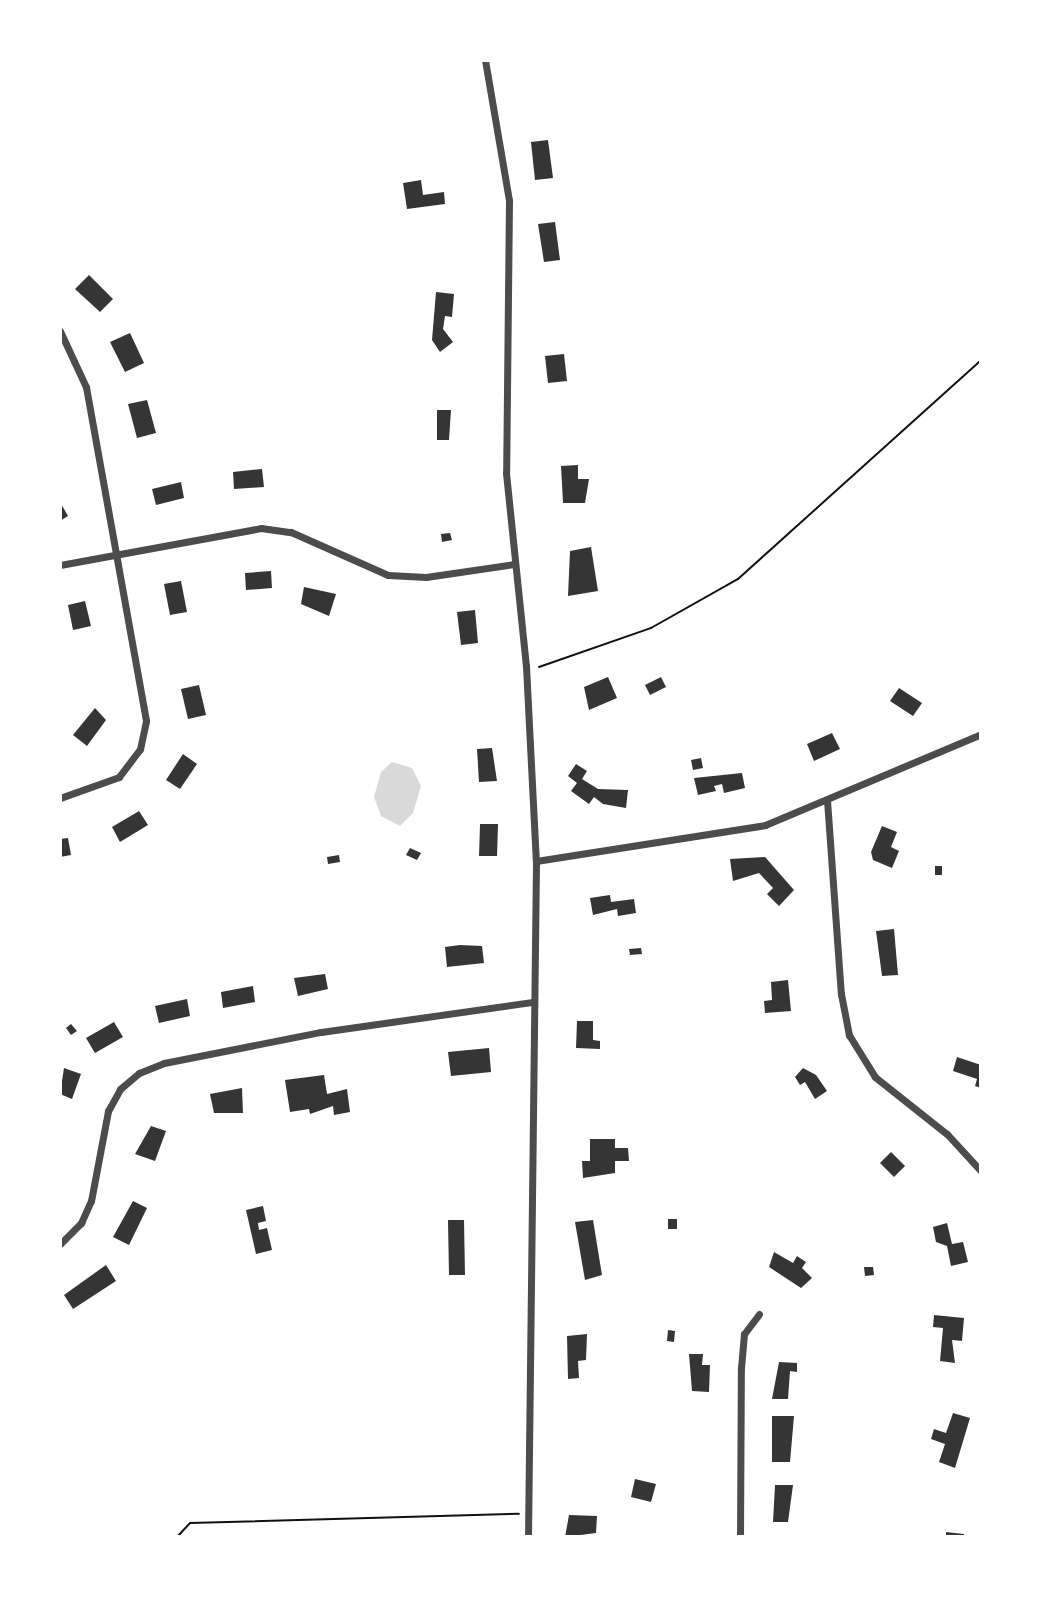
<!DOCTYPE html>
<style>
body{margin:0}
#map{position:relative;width:1041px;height:1597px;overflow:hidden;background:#fff;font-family:Rubik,sans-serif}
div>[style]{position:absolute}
.water>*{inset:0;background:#d9d9d9}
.building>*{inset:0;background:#353535}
.path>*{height:2px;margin:-1px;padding:0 1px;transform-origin:1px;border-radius:1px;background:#111}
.minor>*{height:7px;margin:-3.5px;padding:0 3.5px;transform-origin:3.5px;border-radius:3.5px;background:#4c4c4c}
span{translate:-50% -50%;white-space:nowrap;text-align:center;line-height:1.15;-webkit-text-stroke:6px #fff;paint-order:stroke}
.frame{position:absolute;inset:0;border:62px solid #fff;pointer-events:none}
</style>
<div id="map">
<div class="water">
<i style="clip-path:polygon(392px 762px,412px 768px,421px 786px,413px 813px,400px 826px,381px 816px,374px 797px,381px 772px)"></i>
</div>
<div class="building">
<i style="clip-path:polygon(548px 140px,553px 178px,535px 180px,531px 142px)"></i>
<i style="clip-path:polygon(421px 180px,423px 195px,444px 192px,445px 204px,407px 209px,403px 183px)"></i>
<i style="clip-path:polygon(555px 222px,560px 260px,544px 262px,538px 224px)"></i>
<i style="clip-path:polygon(89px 275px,113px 299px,100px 312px,75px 289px)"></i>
<i style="clip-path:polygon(436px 292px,454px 294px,452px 317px,445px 316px,443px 329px,453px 342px,440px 352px,432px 340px)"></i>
<i style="clip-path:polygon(130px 333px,144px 363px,125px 372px,110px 342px)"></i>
<i style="clip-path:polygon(564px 354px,567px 381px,548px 383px,545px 356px)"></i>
<i style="clip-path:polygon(147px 400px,156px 433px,137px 438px,128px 404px)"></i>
<i style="clip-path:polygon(437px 410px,451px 410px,449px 440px,437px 440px)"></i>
<i style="clip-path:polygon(578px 465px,578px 479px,589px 479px,585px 503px,563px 503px,561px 466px)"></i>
<i style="clip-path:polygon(262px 469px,264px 487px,234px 489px,233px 472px)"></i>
<i style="clip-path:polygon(181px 482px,184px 498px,156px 505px,152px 489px)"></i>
<i style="clip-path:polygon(60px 502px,68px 516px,60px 521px)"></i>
<i style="clip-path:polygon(450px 533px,452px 540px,442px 542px,441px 534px)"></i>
<i style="clip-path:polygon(591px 547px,598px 591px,568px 596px,570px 551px)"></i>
<i style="clip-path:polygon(271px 571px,272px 588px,246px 590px,245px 573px)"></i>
<i style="clip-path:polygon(181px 581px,187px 612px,170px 615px,164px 584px)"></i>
<i style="clip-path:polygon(304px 587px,336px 594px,329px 616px,301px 604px)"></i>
<i style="clip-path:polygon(85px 601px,91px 626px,73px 630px,68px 605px)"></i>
<i style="clip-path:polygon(475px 610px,478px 643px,461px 645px,457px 612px)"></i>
<i style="clip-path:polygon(608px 677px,617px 698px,589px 710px,584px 687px)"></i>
<i style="clip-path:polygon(661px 677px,666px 687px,650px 695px,645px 685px)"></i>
<i style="clip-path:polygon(199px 685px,206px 715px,188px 719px,181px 689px)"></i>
<i style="clip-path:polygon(899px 688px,922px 703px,913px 716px,890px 701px)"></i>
<i style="clip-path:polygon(95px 708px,106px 720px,87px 746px,73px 735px)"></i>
<i style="clip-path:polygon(832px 733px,840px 749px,814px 761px,807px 744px)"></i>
<i style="clip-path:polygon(492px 748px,497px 781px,479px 782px,477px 749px)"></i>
<i style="clip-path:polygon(183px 754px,197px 764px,180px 789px,166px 780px)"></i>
<i style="clip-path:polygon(701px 758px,703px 768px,693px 770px,691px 760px)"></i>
<i style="clip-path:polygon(576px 764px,587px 771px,582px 779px,598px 789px,628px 790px,626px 808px,603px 804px,594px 797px,589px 804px,571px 791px,577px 783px,568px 776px)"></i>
<i style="clip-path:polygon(742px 773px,745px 788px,724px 793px,722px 784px,714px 786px,716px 791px,698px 795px,694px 778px)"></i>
<i style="clip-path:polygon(139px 811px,148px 825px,120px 842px,112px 827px)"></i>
<i style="clip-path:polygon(480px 824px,498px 824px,497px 856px,479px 856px)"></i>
<i style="clip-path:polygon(882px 826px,897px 832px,891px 847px,899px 851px,892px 868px,873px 860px,871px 852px)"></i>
<i style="clip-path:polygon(68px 838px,71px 855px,60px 857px,60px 839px)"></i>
<i style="clip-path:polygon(410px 848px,421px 853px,417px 860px,406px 855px)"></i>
<i style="clip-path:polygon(339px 855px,340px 862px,328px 864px,327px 857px)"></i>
<i style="clip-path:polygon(765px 857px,794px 890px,779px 906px,767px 894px,773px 888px,759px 873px,733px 881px,730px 859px)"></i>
<i style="clip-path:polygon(935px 866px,942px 866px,942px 875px,935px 875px)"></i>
<i style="clip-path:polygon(610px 895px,611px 902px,634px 899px,636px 913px,618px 916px,617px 909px,593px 915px,590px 898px)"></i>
<i style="clip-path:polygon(894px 929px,898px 975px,882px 976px,876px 931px)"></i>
<i style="clip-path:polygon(460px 945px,482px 946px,484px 963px,447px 967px,445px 947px)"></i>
<i style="clip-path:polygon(641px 948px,642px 954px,630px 955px,629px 949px)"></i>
<i style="clip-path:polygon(325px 974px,328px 989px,298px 996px,294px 978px)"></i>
<i style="clip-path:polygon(788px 980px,791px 1011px,765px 1013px,764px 1001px,772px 1000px,771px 982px)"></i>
<i style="clip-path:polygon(253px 986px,255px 1002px,223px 1008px,221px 992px)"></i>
<i style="clip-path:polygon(187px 999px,190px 1016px,159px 1023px,155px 1006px)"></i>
<i style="clip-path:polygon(577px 1021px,593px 1021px,593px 1040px,600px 1041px,600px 1049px,576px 1048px)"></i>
<i style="clip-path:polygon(114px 1022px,123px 1037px,95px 1053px,86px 1038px)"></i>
<i style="clip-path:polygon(71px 1024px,77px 1031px,71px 1035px,66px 1028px)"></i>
<i style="clip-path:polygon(489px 1048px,491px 1072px,451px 1076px,448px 1052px)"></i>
<i style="clip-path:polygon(957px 1057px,981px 1065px,981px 1088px,975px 1086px,977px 1079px,953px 1071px)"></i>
<i style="clip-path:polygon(64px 1068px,81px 1074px,72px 1099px,60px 1094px)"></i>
<i style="clip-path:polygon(803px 1068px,816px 1075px,827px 1091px,815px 1099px,805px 1082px,800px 1085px,795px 1077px)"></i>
<i style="clip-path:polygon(324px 1075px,327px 1094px,347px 1089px,350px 1112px,334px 1115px,333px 1106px,310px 1114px,309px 1109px,290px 1112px,285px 1080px)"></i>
<i style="clip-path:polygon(242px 1088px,243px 1113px,214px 1113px,210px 1094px)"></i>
<i style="clip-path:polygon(151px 1126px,166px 1131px,155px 1161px,135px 1154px)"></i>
<i style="clip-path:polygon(590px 1139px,615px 1139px,615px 1148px,628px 1148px,629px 1161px,615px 1161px,615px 1173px,583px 1178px,582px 1161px,590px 1161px)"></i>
<i style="clip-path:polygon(891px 1152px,905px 1166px,894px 1177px,880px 1163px)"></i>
<i style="clip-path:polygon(133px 1201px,147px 1208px,129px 1245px,113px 1237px)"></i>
<i style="clip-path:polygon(263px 1206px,266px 1221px,258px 1223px,259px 1230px,267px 1228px,272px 1250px,256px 1254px,246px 1210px)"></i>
<i style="clip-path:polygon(668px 1219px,677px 1219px,677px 1229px,668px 1229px)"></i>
<i style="clip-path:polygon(448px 1220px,464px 1220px,465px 1275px,449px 1275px)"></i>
<i style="clip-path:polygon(593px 1220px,602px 1275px,585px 1280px,575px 1222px)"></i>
<i style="clip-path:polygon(947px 1223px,952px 1244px,963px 1242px,968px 1262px,951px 1266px,947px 1246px,936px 1242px,933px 1227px)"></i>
<i style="clip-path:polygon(774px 1252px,793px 1263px,797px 1256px,806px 1262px,802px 1268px,812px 1278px,801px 1288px,769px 1267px)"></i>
<i style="clip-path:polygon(106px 1265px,116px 1281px,73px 1309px,64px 1295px)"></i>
<i style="clip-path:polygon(864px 1267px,873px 1267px,874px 1275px,865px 1276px)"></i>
<i style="clip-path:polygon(934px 1315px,964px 1318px,962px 1341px,952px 1340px,955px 1363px,940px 1361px,943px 1328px,933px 1327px)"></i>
<i style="clip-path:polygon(668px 1330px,675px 1331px,674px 1342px,667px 1341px)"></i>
<i style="clip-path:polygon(587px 1334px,586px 1360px,578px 1361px,579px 1378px,568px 1379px,567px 1336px)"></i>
<i style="clip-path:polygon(689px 1354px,703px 1354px,702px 1365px,710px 1365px,709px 1392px,692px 1391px)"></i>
<i style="clip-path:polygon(779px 1362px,797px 1363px,797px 1372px,790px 1371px,788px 1399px,772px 1399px)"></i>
<i style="clip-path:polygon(953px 1413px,970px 1418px,955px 1468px,939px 1462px,945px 1444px,931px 1439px,934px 1429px,946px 1433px)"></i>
<i style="clip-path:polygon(772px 1416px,794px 1416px,790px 1462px,772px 1462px)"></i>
<i style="clip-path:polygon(635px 1479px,656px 1484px,651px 1502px,631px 1497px)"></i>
<i style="clip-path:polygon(775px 1485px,793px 1485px,788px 1522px,773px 1522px)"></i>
<i style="clip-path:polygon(569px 1515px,597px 1516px,596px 1533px,565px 1537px)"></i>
<i style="clip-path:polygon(946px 1532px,964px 1534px,964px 1537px,946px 1537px)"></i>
</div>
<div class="path">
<i style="left:539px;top:667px;width:119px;rotate:-19.2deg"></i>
<i style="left:651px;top:628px;width:100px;rotate:-29.4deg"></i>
<i style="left:738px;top:579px;width:327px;rotate:-42deg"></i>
<i style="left:60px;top:1537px;width:90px"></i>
<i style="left:177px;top:1537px;width:19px;rotate:-47deg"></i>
<i style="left:190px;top:1523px;width:329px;rotate:-1.6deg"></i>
</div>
<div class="minor">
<i style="left:485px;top:60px;width:142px;rotate:80.3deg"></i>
<i style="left:509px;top:200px;width:273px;rotate:90.6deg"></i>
<i style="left:506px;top:473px;width:194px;rotate:84.1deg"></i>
<i style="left:526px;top:666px;width:197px;rotate:87.1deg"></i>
<i style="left:536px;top:863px;width:674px;rotate:90.68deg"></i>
<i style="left:60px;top:331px;width:62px;rotate:65.1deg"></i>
<i style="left:86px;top:387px;width:339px;rotate:79.8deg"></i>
<i style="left:146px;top:721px;width:29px;rotate:102deg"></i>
<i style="left:140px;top:749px;width:35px;rotate:127deg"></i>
<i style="left:119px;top:777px;width:63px;rotate:160.4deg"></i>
<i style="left:60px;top:565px;width:204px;rotate:-10.4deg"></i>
<i style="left:261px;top:528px;width:30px;rotate:8deg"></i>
<i style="left:291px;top:532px;width:106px;rotate:23.9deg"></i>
<i style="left:388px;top:575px;width:38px;rotate:3deg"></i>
<i style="left:426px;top:577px;width:89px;rotate:-8.4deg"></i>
<i style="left:827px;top:800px;width:195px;rotate:85.9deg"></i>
<i style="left:841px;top:994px;width:42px;rotate:79deg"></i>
<i style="left:849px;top:1035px;width:49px;rotate:58.2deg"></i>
<i style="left:875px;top:1077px;width:92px;rotate:38.4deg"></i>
<i style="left:947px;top:1134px;width:50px;rotate:47.4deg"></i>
<i style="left:536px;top:861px;width:232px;rotate:-8.9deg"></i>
<i style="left:765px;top:825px;width:234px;rotate:-22.8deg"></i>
<i style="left:60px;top:1244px;width:30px;rotate:-45deg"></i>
<i style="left:81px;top:1223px;width:24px;rotate:-66deg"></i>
<i style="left:91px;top:1201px;width:92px;rotate:-79.3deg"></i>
<i style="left:108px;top:1111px;width:25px;rotate:-61deg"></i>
<i style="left:120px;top:1089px;width:25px;rotate:-40deg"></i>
<i style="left:139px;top:1073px;width:27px;rotate:-22deg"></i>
<i style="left:164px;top:1063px;width:160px;rotate:-11.2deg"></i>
<i style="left:321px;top:1032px;width:214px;rotate:-8.1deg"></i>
<i style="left:740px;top:1537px;width:169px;rotate:-89.7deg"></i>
<i style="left:741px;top:1368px;width:34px;rotate:-85deg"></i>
<i style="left:744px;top:1334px;width:25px;rotate:-53deg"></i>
</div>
<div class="frame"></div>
</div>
